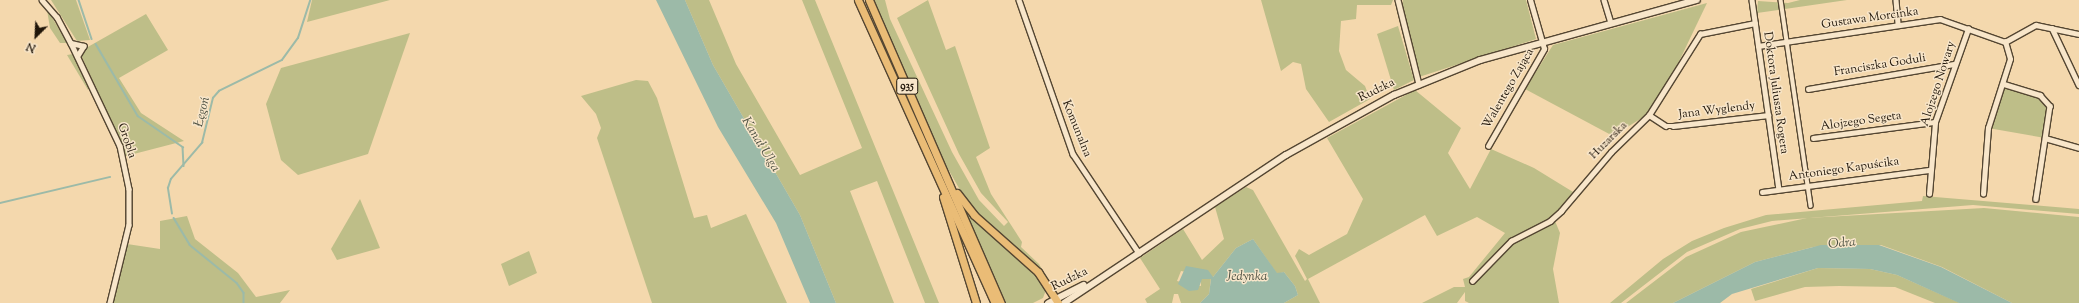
<!DOCTYPE html>
<meta charset="utf-8">
<style>
body{margin:0}
#map{position:relative;width:2079px;height:303px;overflow:hidden;background:#f4d8ad;font-family:"Sorts Mill Goudy",serif}
div>[style]{position:absolute}
.green>*{inset:0;background:#bebe88}
.water>*{inset:0;background:#9cbaa8}
.stream>*{height:1.5px;margin:-0.75px;padding:0 0.75px;transform-origin:0.75px;border-radius:0.75px;background:#9cbaa8}
.roads{filter:drop-shadow(1px 0 #544632) drop-shadow(-1px 0 #544632) drop-shadow(0 1px #544632) drop-shadow(0 -1px #544632)}
.pedestrian>*{height:3.5px;margin:-1.75px;padding:0 1.75px;transform-origin:1.75px;border-radius:1.75px;background:#f8e6ca}
.minor>*{height:4.5px;margin:-2.25px;padding:0 2.25px;transform-origin:2.25px;border-radius:2.25px;background:#f8e6ca}
.tertiary>*{height:6px;margin:-3px;padding:0 3px;transform-origin:3px;border-radius:3px;background:#f8e6ca}
.secondary>*{height:7px;margin:-3.5px;padding:0 3.5px;transform-origin:3.5px;border-radius:3.5px;background:#f8e6ca}
.primary>*{height:7px;margin:-3.5px;padding:0 3.5px;transform-origin:3.5px;border-radius:3.5px;background:#eabc76}
span{translate:-50% -50%;white-space:nowrap;text-align:center;line-height:1.15;-webkit-text-stroke:3px #f8e6ca;paint-order:stroke}
.shield-label span{padding:1px 3px;background:#f8e6ca;border:1px solid;border-radius:3px;-webkit-text-stroke-width:0}
.shield-label{font-size:11px;color:#1f1509;font-weight:700}
.street-label{font-size:12px;color:#1f1509}
.water-label{font-size:13px;color:#4b4f41;font-style:italic}
.north{position:absolute;left:16px;top:16px;width:40px;height:40px;-webkit-text-stroke:3px #f8e6ca;paint-order:stroke;rotate:204deg;font-size:11px;font-weight:700;line-height:16px;text-align:center;color:#1f1509}
.north::after{content:'';display:block;margin:auto;width:14px;height:18px;background:#1f1509;clip-path:polygon(50% 0,100% 100%,50% 72%,0 100%)}
</style>
<div id="map">
<div class="green">
<i style="clip-path:polygon(51px 0,76px 0,90px 40px,77px 41px)"></i>
<i style="clip-path:polygon(312px 0,390px 0,307px 22px)"></i>
<i style="clip-path:polygon(685px 0,709px 0,736px 64px,800px 175px,862px 148px,802px 0,815px 0,939px 303px,925px 303px,877px 181px,850px 191px,894px 303px,836px 303px,800px 215px,713px 65px)"></i>
<i style="clip-path:polygon(872px 0,885px 0,890px 19px,952px 152px,979px 200px,1004px 226px,1008px 222px,981px 193px,959px 154px,897px 18px,928px 0,946px 50px,955px 46px,990px 148px,976px 157px,991px 194px,1022px 242px,1021px 247px,1039px 264px,1050px 283px,971px 209px,944px 162px)"></i>
<i style="clip-path:polygon(1261px 0,1393px 0,1391px 5px,1357px 5px,1356px 19px,1341px 21px,1339px 51px,1346px 70px,1365px 86px,1370px 99px,1329px 122px,1306px 89px,1301px 64px,1293px 62px,1281px 71px)"></i>
<i style="clip-path:polygon(1403px 0,1526px 0,1536px 39px,1419px 77px,1401px 10px)"></i>
<i style="clip-path:polygon(1800px 0,1847px 0,1757px 13px,1758px 1px,1788px 3px)"></i>
<i style="clip-path:polygon(1707px 3px,1673px 74px,1656px 101px,1645px 116px,1613px 136px,1525px 89px,1553px 45px)"></i>
<i style="clip-path:polygon(47px 10px,53px 19px,67px 43px,60px 43px,50px 28px)"></i>
<i style="clip-path:polygon(146px 14px,168px 50px,119px 78px,141px 113px,184px 141px,126px 156px,81px 55px,86px 48px)"></i>
<i style="clip-path:polygon(1398px 26px,1414px 80px,1394px 90px,1377px 34px)"></i>
<i style="clip-path:polygon(410px 33px,368px 154px,298px 175px,281px 160px,266px 104px,281px 68px)"></i>
<i style="clip-path:polygon(73px 54px,89px 85px,88px 90px,67px 55px)"></i>
<i style="clip-path:polygon(636px 80px,648px 81px,657px 98px,694px 218px,707px 215px,711px 228px,746px 214px,787px 303px,652px 303px,597px 138px,601px 128px,596px 114px,581px 96px)"></i>
<i style="clip-path:polygon(2004px 84px,2040px 95px,2050px 106px,2045px 138px,1988px 128px)"></i>
<i style="clip-path:polygon(1415px 90px,1461px 128px,1448px 153px,1470px 189px,1491px 149px,1534px 168px,1578px 195px,1555px 221px,1560px 233px,1553px 269px,1559px 303px,1469px 303px,1465px 301px,1465px 292px,1457px 303px,1422px 303px,1454px 287px,1465px 287px,1463px 279px,1469px 277px,1505px 233px,1477px 217px,1437px 236px,1425px 215px,1308px 279px,1320px 303px,1284px 303px,1298px 295px,1295px 286px,1284px 272px,1277px 274px,1253px 239px,1236px 248px,1213px 277px,1181px 271px,1177px 281px,1201px 286px,1201px 279px,1211px 278px,1209px 294px,1200px 303px,1181px 303px,1178px 294px,1174px 294px,1172px 303px,1147px 303px,1145px 299px,1160px 289px,1140px 258px,1183px 229px,1202px 260px,1224px 239px,1215px 207px,1246px 187px,1253px 190px,1305px 281px,1307px 279px,1295px 256px,1299px 249px,1309px 255px,1347px 234px,1363px 199px,1327px 138px)"></i>
<i style="clip-path:polygon(1923px 196px,2079px 209px,2079px 214px,1973px 205px,1772px 221px,1740px 229px,1687px 252px,1621px 303px,1610px 303px,1663px 259px,1692px 241px,1724px 228px,1766px 215px,1922px 201px)"></i>
<i style="clip-path:polygon(360px 199px,380px 248px,337px 260px,331px 249px)"></i>
<i style="clip-path:polygon(960px 202px,978px 224px,1035px 273px,1046px 290px,1043px 298px,1033px 303px,1006px 303px)"></i>
<i style="clip-path:polygon(1984px 208px,2079px 217px,2079px 303px,2012px 303px,1942px 267px,1881px 245px,1839px 245px,1813px 247px,1755px 262px,1673px 303px,1626px 303px,1686px 257px,1741px 232px,1807px 218px)"></i>
<i style="clip-path:polygon(187px 216px,195px 239px,238px 273px,256px 297px,290px 290px,280px 303px,113px 303px,127px 244px,160px 249px,160px 221px)"></i>
<i style="clip-path:polygon(529px 251px,537px 273px,509px 286px,501px 264px)"></i>
<i style="clip-path:polygon(1818px 268px,1870px 269px,1897px 275px,1960px 303px,1935px 303px,1895px 287px,1839px 286px,1805px 287px,1755px 301px,1751px 289px)"></i>
</div>
<div class="water">
<i style="clip-path:polygon(656px 0,685px 0,713px 65px,800px 215px,836px 303px,810px 303px,776px 223px,718px 127px)"></i>
<i style="clip-path:polygon(1253px 239px,1277px 273px,1284px 272px,1295px 286px,1298px 295px,1284px 303px,1200px 303px,1209px 294px,1211px 279px,1202px 279px,1198px 290px,1189px 291px,1178px 284px,1186px 266px,1208px 270px,1213px 277px,1236px 248px)"></i>
<i style="clip-path:polygon(1821px 245px,1879px 245px,1941px 267px,2012px 303px,1959px 303px,1897px 275px,1870px 269px,1818px 268px,1732px 294px,1720px 303px,1673px 303px,1755px 262px)"></i>
</div>
<div class="stream">
<i style="left:79px;top:0;width:41px;rotate:71.6deg"></i>
<i style="left:96px;top:44px;width:83px;rotate:59.7deg"></i>
<i style="left:138px;top:116px;width:55px;rotate:34.6deg"></i>
<i style="left:183px;top:147px;width:19px;rotate:87deg"></i>
<i style="left:0;top:203px;width:113px;rotate:-13.3deg"></i>
<i style="left:172px;top:214px;width:26px;rotate:-99deg"></i>
<i style="left:168px;top:188px;width:9px;rotate:-72deg"></i>
<i style="left:171px;top:179px;width:48px;rotate:-49.3deg"></i>
<i style="left:202px;top:143px;width:46px;rotate:-76.3deg"></i>
<i style="left:213px;top:98px;width:9px;rotate:-49deg"></i>
<i style="left:219px;top:91px;width:70px;rotate:-26.2deg"></i>
<i style="left:282px;top:60px;width:27px;rotate:-54deg"></i>
<i style="left:298px;top:38px;width:40px;rotate:-72deg"></i>
<i style="left:174px;top:218px;width:31px;rotate:59deg"></i>
<i style="left:190px;top:245px;width:60px;rotate:39deg"></i>
<i style="left:237px;top:283px;width:12px;rotate:55deg"></i>
<i style="left:244px;top:293px;width:10px;rotate:90deg"></i>
</div>
<div class="roads">
<div class="pedestrian">
<i style="left:1781px;top:0;width:208px;rotate:81.7deg"></i>
</div>
<div class="minor">
<i style="left:42px;top:0;width:23px;rotate:49deg"></i>
<i style="left:57px;top:17px;width:30px;rotate:62deg"></i>
<i style="left:71px;top:43px;width:114px;rotate:64.6deg"></i>
<i style="left:120px;top:146px;width:44px;rotate:78.2deg"></i>
<i style="left:129px;top:189px;width:36px;rotate:90deg"></i>
<i style="left:129px;top:225px;width:80px;rotate:103.7deg"></i>
<i style="left:1019px;top:0;width:163px;rotate:70.7deg"></i>
<i style="left:1073px;top:154px;width:119px;rotate:56.3deg"></i>
<i style="left:1398px;top:0;width:87px;rotate:76deg"></i>
<i style="left:1604px;top:0;width:24px;rotate:73deg"></i>
<i style="left:1752px;top:0;width:191px;rotate:81.9deg"></i>
<i style="left:1896px;top:0;width:25px;rotate:85deg"></i>
<i style="left:2052px;top:28px;width:63px;rotate:64.7deg"></i>
<i style="left:2005px;top:42px;width:35px;rotate:-29deg"></i>
<i style="left:2036px;top:25px;width:44px;rotate:11.8deg"></i>
<i style="left:71px;top:43px;width:13px;rotate:13deg"></i>
<i style="left:84px;top:46px;width:12px;rotate:121deg"></i>
<i style="left:1758px;top:46px;width:184px;rotate:-8.4deg"></i>
<i style="left:1940px;top:19px;width:69px;rotate:19.5deg"></i>
<i style="left:2004px;top:84px;width:38px;rotate:17deg"></i>
<i style="left:2040px;top:95px;width:15px;rotate:48deg"></i>
<i style="left:2050px;top:106px;width:94px;rotate:98.6deg"></i>
<i style="left:1808px;top:89px;width:149px;rotate:-9.7deg"></i>
<i style="left:1649px;top:115px;width:20px;rotate:33deg"></i>
<i style="left:1666px;top:126px;width:7px"></i>
<i style="left:1673px;top:126px;width:96px;rotate:-6.6deg"></i>
<i style="left:1813px;top:138px;width:123px;rotate:-7.5deg"></i>
<i style="left:2045px;top:138px;width:35px;rotate:16deg"></i>
<i style="left:1488px;top:146px;width:112px;rotate:-60deg"></i>
<i style="left:1544px;top:49px;width:51px;rotate:-105.9deg"></i>
<i style="left:1762px;top:192px;width:168px;rotate:-7.5deg"></i>
<i style="left:1929px;top:194px;width:72px;rotate:-85.2deg"></i>
<i style="left:1935px;top:122px;width:99px;rotate:-70.5deg"></i>
<i style="left:1983px;top:194px;width:66px;rotate:-85.7deg"></i>
<i style="left:1988px;top:128px;width:72px;rotate:-72.3deg"></i>
<i style="left:2010px;top:59px;width:18px;rotate:-106deg"></i>
<i style="left:1472px;top:281px;width:56px;rotate:-45.7deg"></i>
<i style="left:1511px;top:241px;width:44px;rotate:-27.1deg"></i>
<i style="left:1550px;top:221px;width:15px;rotate:-42deg"></i>
<i style="left:1561px;top:211px;width:77px;rotate:-49.7deg"></i>
<i style="left:1611px;top:152px;width:53px;rotate:-44.2deg"></i>
<i style="left:1649px;top:115px;width:96px;rotate:-57.8deg"></i>
<i style="left:1700px;top:34px;width:56px;rotate:-11.3deg"></i>
</div>
<div class="tertiary">
<i style="left:1056px;top:299px;width:31px;rotate:-27deg"></i>
<i style="left:1064px;top:303px;width:267px;rotate:-33.7deg"></i>
<i style="left:1286px;top:155px;width:124px;rotate:-29.1deg"></i>
<i style="left:1394px;top:95px;width:93px;rotate:-22.1deg"></i>
<i style="left:1480px;top:60px;width:225px;rotate:-15.5deg"></i>
</div>
<div class="secondary">
<i style="left:1048px;top:303px;width:9px;rotate:-27deg"></i>
</div>
<div class="primary">
<i style="left:858px;top:0;width:333px;rotate:65.7deg"></i>
<i style="left:869px;top:0;width:331px;rotate:66.5deg"></i>
<i style="left:957px;top:193px;width:28px;rotate:52deg"></i>
<i style="left:974px;top:215px;width:86px;rotate:41.7deg"></i>
<i style="left:1038px;top:272px;width:37px;rotate:57deg"></i>
<i style="left:943px;top:197px;width:111px;rotate:72.7deg"></i>
</div>
</div>
<div class="shield-label">
<span style="left:907px;top:86px">935</span>
</div>
<div class="street-label">
<span style="left:1870px;top:19px;rotate:-8deg">Gustawa Morcinka</span>
<span style="left:1880px;top:66px;rotate:-9deg">Franciszka Goduli</span>
<span style="left:1939px;top:84px;rotate:-72deg">Alojzego Nowary</span>
<span style="left:1509px;top:89px;rotate:-60deg">Walentego Zająca</span>
<span style="left:1377px;top:91px;rotate:-26deg">Rudzka</span>
<span style="left:1775px;top:93px;rotate:82deg">Doktora Juliusza Rogera</span>
<span style="left:1717px;top:111px;rotate:-7deg">Jana Wyglendy</span>
<span style="left:1861px;top:122px;rotate:-8deg">Alojzego Segeta</span>
<span style="left:1076px;top:129px;rotate:68deg">Komunalna</span>
<span style="left:126px;top:141px;rotate:71deg">Grobla</span>
<span style="left:1609px;top:141px;rotate:-45deg">Huzarska</span>
<span style="left:1844px;top:170px;rotate:-8deg">Antoniego Kapuścika</span>
<span style="left:1070px;top:280px;rotate:-26deg">Rudzka</span>
</div>
<div class="water-label">
<span style="left:203px;top:112px;rotate:-76deg">Łęgoń</span>
<span style="left:760px;top:145px;rotate:59deg">Kanał Ulga</span>
<span style="left:1842px;top:244px;rotate:-5deg">Odra</span>
<span style="left:1247px;top:277px">Jedynka</span>
</div>
<div class="north">N</div>
</div>
